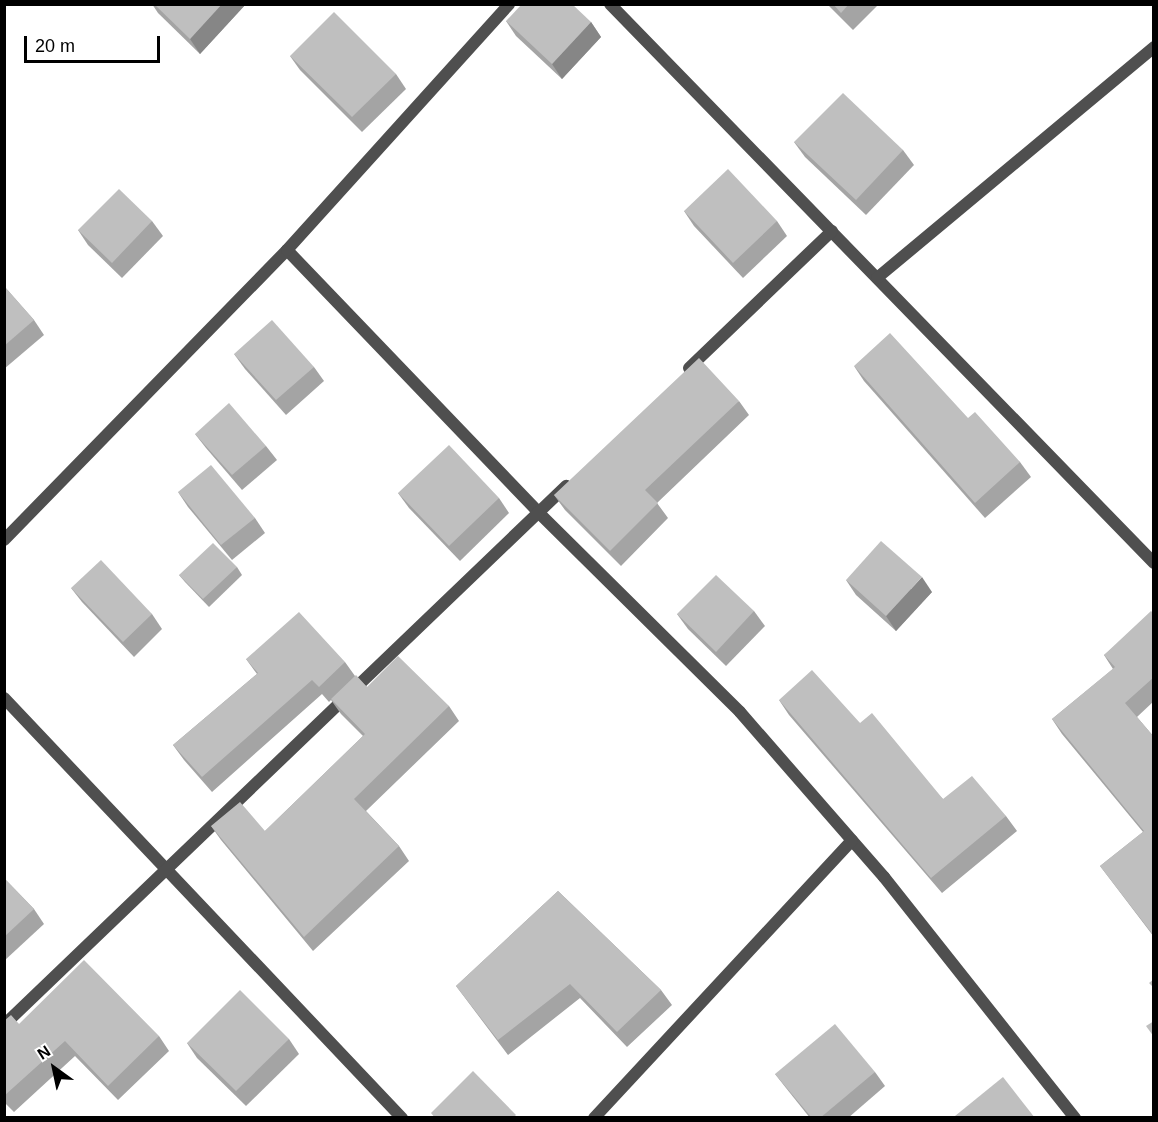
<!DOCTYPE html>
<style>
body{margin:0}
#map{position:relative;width:1158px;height:1122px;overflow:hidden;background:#fff;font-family:Helvetica,sans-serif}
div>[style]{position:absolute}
.street>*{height:12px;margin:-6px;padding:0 6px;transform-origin:6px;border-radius:6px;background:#4f4f4f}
.wall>*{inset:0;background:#a4a4a4}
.shaded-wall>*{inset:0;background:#868686}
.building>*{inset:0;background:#bfbfbf}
span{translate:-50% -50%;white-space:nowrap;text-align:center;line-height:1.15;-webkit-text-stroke:5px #fff;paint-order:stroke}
.frame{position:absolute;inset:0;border:6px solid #000;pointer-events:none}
.north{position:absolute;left:24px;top:1038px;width:60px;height:60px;-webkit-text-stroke:4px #fff;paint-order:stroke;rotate:327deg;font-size:16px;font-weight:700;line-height:24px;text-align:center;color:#000}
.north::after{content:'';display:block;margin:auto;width:21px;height:27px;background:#000;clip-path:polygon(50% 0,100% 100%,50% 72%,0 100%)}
.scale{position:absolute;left:24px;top:36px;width:136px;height:27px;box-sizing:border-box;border:3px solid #000;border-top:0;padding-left:8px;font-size:18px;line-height:21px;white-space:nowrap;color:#000;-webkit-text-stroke:4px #fff;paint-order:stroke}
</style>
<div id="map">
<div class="street">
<i style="left:610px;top:4px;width:780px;rotate:45.78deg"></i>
<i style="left:287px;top:250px;width:363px;rotate:46.2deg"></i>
<i style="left:538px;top:512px;width:284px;rotate:44.7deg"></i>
<i style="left:740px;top:712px;width:219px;rotate:48.9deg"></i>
<i style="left:884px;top:877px;width:308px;rotate:51.6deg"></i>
<i style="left:877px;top:278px;width:361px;rotate:-39.8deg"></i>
<i style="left:689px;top:368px;width:198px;rotate:-43.8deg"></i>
<i style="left:4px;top:540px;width:405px;rotate:-45.7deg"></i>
<i style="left:287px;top:250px;width:331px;rotate:-47.9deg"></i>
<i style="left:4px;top:698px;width:579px;rotate:46.54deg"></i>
<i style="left:4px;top:1025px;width:779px;rotate:-43.8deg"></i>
<i style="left:594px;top:1118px;width:379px;rotate:-47.1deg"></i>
</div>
<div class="wall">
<i style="clip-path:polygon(152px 4px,246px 4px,200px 54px,158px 13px)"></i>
<i style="clip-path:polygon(827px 4px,879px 4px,853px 30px)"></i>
<i style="clip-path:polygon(506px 21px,591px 22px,601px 37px,562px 79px,516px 36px)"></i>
<i style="clip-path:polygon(290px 56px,396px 74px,406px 89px,362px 132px,300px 70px)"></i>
<i style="clip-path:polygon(794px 142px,903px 150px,914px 165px,866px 215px,805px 157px)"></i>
<i style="clip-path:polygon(684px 211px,777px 221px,787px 236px,743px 278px,694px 226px)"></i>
<i style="clip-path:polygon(152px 221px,163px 236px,122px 278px,88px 245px,78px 230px)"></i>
<i style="clip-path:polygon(4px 286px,34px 320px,44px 335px,4px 369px)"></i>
<i style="clip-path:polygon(234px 354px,314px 367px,324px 381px,286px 415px,245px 369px)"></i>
<i style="clip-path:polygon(854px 366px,1020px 462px,1031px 477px,985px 518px,864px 381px)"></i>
<i style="clip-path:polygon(739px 401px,749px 415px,657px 503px,668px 518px,621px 566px,565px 510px,554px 495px)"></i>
<i style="clip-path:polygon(195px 434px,266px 446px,277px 460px,242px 490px,206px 448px)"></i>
<i style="clip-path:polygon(178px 492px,255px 518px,265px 533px,232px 560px,188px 507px)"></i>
<i style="clip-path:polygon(398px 493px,499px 498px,509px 513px,460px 561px,409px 508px)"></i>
<i style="clip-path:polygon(237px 567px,242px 575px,209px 607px,185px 582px,179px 575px)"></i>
<i style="clip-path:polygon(846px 580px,932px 592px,896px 631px,856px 595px)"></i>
<i style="clip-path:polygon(71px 588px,152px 614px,162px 629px,134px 657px,82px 602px)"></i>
<i style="clip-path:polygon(754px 611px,765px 626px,726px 666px,688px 629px,677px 614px)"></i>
<i style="clip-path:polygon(1154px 614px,1154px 701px,1137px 717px,1154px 737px,1154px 937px,1100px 866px,1143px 832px,1062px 734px,1052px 719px,1113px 669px,1104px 655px)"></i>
<i style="clip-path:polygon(246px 659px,345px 662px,355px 676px,367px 687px,449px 706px,459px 721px,366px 811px,399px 846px,409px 861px,313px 951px,221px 840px,211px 826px,265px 831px,363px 736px,341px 714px,331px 700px,329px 702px,322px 694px,212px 792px,184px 760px,173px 745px,257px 674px)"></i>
<i style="clip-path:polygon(779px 700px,860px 723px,943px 799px,1006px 816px,1017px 831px,942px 893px,789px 715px)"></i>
<i style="clip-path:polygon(4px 878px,34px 909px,44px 924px,4px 961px)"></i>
<i style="clip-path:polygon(558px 891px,661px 990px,672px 1005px,627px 1047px,580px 998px,508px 1055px,456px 986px)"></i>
<i style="clip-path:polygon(4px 1021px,19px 1024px,159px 1036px,169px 1051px,118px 1100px,75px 1056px,14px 1112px,4px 1102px)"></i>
<i style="clip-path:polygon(289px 1039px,299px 1054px,246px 1106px,197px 1058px,187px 1043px)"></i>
<i style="clip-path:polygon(875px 1072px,885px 1086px,848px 1118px,810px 1118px,786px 1088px,775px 1074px)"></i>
</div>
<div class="shaded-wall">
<i style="clip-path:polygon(222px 4px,246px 4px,200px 54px,190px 39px)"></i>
<i style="clip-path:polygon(591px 22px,601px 37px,562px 79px,552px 64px)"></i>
<i style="clip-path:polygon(922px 577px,932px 592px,896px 631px,886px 616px)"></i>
</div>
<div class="building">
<i style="clip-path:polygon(154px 4px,222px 4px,190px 39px)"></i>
<i style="clip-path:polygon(522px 4px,572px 4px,591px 22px,552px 64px,506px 21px)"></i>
<i style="clip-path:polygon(833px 4px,849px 4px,841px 13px)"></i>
<i style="clip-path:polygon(334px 12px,396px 74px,352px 117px,290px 56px)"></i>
<i style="clip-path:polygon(843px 93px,903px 150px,856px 200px,794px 142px)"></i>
<i style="clip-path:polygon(728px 169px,777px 221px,733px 263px,684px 211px)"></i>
<i style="clip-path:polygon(119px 189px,152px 221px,112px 263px,78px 230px)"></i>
<i style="clip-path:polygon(4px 286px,34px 320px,4px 346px)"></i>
<i style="clip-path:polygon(272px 320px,314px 367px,276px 400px,234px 354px)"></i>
<i style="clip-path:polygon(890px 333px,968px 418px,975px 412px,1020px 462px,975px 503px,854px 366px)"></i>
<i style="clip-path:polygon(699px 358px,739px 401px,645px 490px,658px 503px,610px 551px,554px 495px)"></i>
<i style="clip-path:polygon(229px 403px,266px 446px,232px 475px,195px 434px)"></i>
<i style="clip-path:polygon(449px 445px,499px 498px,449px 546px,398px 493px)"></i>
<i style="clip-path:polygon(211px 465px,255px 518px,221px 545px,178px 492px)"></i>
<i style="clip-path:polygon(881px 541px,922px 577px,886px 616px,846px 580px)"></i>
<i style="clip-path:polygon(213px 543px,237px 567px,203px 599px,179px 575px)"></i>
<i style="clip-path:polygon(101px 560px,152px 614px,123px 642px,71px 588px)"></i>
<i style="clip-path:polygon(716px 575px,754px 611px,716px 652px,677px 614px)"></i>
<i style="clip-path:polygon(1151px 611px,1154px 614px,1154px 677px,1125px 703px,1154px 737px,1154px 936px,1100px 866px,1144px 831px,1052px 719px,1115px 667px,1104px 655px)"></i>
<i style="clip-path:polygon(299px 612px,345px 662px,319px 687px,312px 680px,202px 777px,173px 745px,258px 673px,246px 659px)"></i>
<i style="clip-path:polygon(398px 656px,449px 706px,354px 799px,399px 846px,304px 937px,211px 826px,240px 802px,265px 831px,365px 734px,331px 699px,356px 675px,367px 687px)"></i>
<i style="clip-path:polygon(812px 670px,860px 723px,872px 713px,943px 799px,972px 776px,1006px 816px,931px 878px,779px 700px)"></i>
<i style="clip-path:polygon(4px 878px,34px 909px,4px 937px)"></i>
<i style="clip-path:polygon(558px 891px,661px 990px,617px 1032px,570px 984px,498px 1040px,456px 986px)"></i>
<i style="clip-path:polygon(84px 960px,159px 1036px,108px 1086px,65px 1041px,4px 1096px,4px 1021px,11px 1015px,19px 1024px)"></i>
<i style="clip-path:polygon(1154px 979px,1154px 988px,1149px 983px)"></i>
<i style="clip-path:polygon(240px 990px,289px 1039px,236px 1091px,187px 1043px)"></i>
<i style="clip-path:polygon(1154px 1021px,1154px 1037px,1146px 1026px)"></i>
<i style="clip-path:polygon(835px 1024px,875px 1072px,820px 1118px,812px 1118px,775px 1074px)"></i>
<i style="clip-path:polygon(473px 1071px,516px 1115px,513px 1118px,435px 1118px,431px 1113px)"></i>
<i style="clip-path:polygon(1003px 1077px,1035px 1118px,956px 1118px,955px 1116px)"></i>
</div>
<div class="frame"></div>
<div class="north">N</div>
<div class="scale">20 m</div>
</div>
